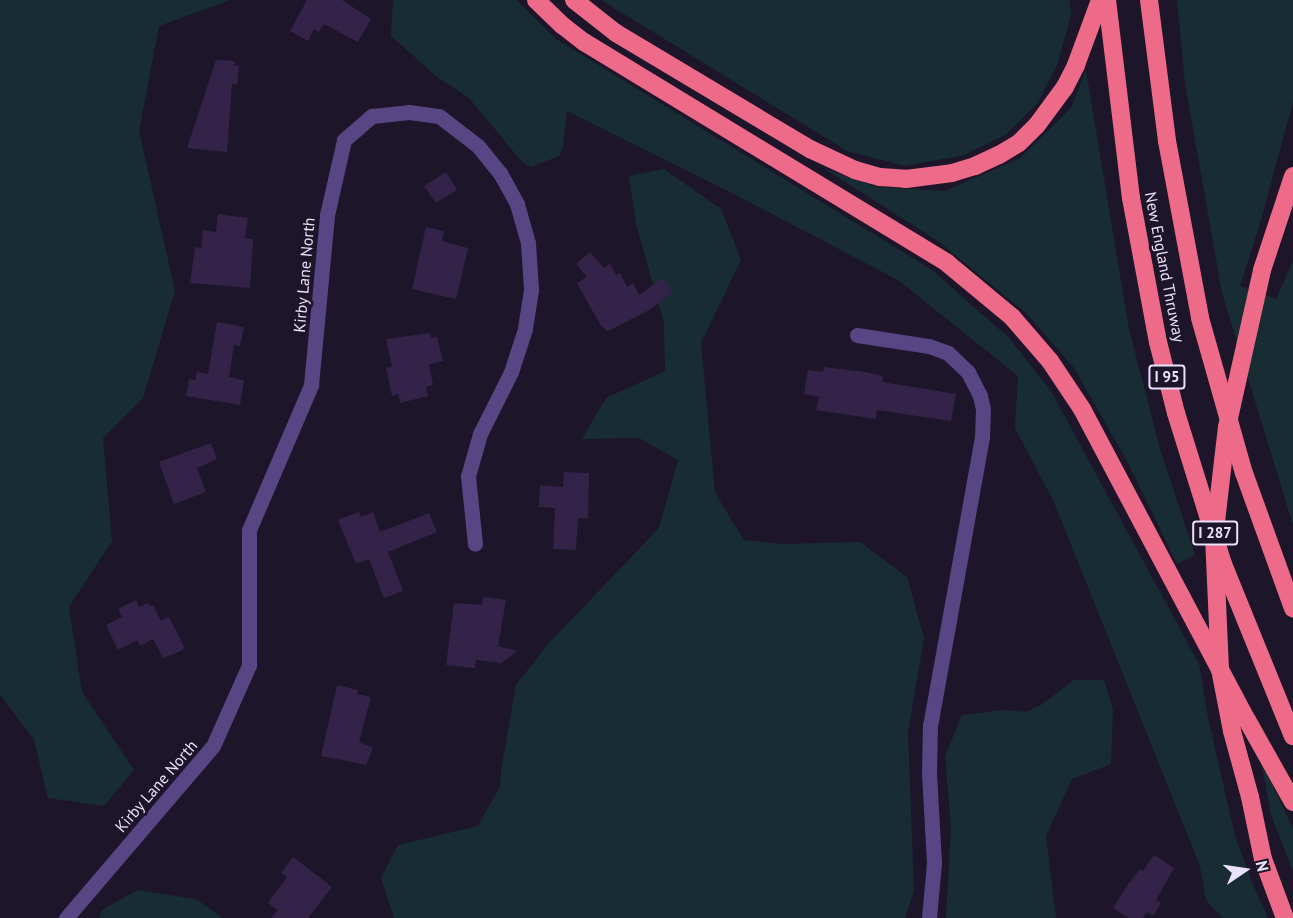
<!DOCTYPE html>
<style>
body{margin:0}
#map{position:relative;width:1293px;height:918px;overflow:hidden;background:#1d152a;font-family:"PT Sans",sans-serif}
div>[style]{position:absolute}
.green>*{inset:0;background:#182d33}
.building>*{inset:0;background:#342348}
.minor>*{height:15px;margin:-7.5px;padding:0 7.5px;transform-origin:7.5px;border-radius:7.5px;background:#574683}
.highway>*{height:18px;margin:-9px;padding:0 9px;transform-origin:9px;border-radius:9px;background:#ed6b89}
.highway-bridge>*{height:18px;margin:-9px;padding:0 9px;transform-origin:9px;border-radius:9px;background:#ed6b89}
span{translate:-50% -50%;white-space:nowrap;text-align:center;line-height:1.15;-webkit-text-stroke:6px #1d152a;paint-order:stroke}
.shield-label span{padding:2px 4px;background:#1d152a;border:2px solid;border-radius:4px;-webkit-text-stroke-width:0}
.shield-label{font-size:15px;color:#ebe1fb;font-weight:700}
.street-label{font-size:16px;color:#ebe1fb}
.north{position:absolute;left:1215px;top:840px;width:60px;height:60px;-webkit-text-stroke:4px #1d152a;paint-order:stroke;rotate:77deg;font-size:16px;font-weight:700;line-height:24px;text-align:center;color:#ebe1fb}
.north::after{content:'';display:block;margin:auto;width:21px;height:27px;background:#ebe1fb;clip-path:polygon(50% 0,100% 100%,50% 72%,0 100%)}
</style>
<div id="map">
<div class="green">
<i style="clip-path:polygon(0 0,230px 0,159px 26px,139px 131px,175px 291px,143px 398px,103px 438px,112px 541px,69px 607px,82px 692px,134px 770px,104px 806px,48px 798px,34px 740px,0 695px)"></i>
<i style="clip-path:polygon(393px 0,516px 0,556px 39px,932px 270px,1009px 338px,1051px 391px,1199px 664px,1208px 718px,1235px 836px,1255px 890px,1268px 918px,1223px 918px,1206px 900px,1200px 866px,1053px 500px,1015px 428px,1018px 376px,898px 280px,730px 192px,567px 111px,563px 147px,559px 156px,531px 167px,523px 163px,469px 98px,436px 76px,391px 36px)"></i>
<i style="clip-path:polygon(601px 0,1070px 0,1071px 14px,1058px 63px,1037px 104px,1005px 135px,964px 155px,905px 166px,847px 151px)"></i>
<i style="clip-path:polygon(1177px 0,1293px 0,1293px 102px,1261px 220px,1240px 286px,1276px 299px,1293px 261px,1293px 525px,1222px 293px,1185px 83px)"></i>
<i style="clip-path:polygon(1086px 70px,1129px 329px,1160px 449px,1195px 555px,1177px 564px,1129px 465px,1075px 369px,1026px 313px,938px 241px,823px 168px,876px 187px,945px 191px,1020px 158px,1071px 108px)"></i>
<i style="clip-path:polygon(664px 169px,721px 209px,741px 260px,701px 343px,715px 493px,744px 540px,782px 544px,860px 542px,907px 577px,924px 638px,908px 732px,914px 891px,905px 918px,394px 918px,381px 878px,398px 845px,478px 826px,500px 786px,501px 770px,516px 685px,549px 643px,659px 528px,678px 460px,639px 438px,582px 439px,606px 398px,665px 371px,664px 323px,636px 224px,629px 176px)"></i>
<i style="clip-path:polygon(1074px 680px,1104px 680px,1113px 710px,1111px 764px,1072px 779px,1046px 836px,1056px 918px,946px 918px,951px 828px,945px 756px,962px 715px,1004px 710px,1026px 712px,1041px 705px)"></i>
<i style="clip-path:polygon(1261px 760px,1293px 829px,1293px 871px,1271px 815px)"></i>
<i style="clip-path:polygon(137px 890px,196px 899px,223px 918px,99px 918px,102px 910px)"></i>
</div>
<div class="building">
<i style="clip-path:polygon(307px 0,342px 0,371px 19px,358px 42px,324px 24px,319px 32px,314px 29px,308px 41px,290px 31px)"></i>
<i style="clip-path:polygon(216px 60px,235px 61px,234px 66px,239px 65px,237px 85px,232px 84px,227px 152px,187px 148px)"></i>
<i style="clip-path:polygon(446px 172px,457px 190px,436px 203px,424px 186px)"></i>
<i style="clip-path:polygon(218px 214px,248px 218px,245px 238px,253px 239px,250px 288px,190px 283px,195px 247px,201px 248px,203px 230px,216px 232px)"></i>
<i style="clip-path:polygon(426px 227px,444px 231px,442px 241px,468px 248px,456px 299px,412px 289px)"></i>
<i style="clip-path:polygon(590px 252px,604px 268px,610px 264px,616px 275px,620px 273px,627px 287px,633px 283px,639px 295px,663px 278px,673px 292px,649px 310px,608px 331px,601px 326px,577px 283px,587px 277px,576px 264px)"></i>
<i style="clip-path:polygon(217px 322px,244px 327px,240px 346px,234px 345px,229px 377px,244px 380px,240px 405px,186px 396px,189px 379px,195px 380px,197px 372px,208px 374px)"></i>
<i style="clip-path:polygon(430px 333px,431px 338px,437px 337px,443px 361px,429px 364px,433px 385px,426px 387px,428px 396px,400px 403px,398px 394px,392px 396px,386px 368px,392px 367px,386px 339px)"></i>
<i style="clip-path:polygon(824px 367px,865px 372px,883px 376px,882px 382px,956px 394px,951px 421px,877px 410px,876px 419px,816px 410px,819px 397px,804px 394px,808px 370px,823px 372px)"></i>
<i style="clip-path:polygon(211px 443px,217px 459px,197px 468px,206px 492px,174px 504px,159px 462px)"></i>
<i style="clip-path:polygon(564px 472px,589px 473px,588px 518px,578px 518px,576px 550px,553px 549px,555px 508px,539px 507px,540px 485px,563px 487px)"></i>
<i style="clip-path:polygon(359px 512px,361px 517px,373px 512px,380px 532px,429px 513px,437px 532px,388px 552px,403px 591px,384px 598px,369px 559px,356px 564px,338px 520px)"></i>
<i style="clip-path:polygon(483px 597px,506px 600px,498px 646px,518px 651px,501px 663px,476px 660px,475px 668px,446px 665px,454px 603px,482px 605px)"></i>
<i style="clip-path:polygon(136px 600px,139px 607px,148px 603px,150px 606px,153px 605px,161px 621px,169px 617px,184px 647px,183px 650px,163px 658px,153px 639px,140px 646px,137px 640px,118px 650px,106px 625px,122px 617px,118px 609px)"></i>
<i style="clip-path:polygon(337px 685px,358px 690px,357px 694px,371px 697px,359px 742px,373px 748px,366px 765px,321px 756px)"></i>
<i style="clip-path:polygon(1154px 855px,1174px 868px,1156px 900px,1161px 903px,1153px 916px,1147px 912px,1143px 918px,1128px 918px,1113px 908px,1129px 883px,1140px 869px,1143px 871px)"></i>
<i style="clip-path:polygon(293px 857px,332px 887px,308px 918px,271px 918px,278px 910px,268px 903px,287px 877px,281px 873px)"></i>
</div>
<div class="minor">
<i style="left:857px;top:335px;width:73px;rotate:8.7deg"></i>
<i style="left:929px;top:346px;width:20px;rotate:20deg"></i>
<i style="left:948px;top:353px;width:28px;rotate:44deg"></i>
<i style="left:968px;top:372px;width:27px;rotate:63deg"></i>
<i style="left:980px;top:396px;width:13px;rotate:77deg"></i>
<i style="left:983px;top:409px;width:28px;rotate:92deg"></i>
<i style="left:982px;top:437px;width:293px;rotate:100.2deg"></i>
<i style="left:930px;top:725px;width:48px;rotate:91.2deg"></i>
<i style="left:929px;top:773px;width:90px;rotate:86.8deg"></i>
<i style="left:934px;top:863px;width:55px;rotate:95.2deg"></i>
<i style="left:66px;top:918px;width:226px;rotate:-49.5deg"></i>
<i style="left:213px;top:746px;width:89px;rotate:-66deg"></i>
<i style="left:249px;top:665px;width:135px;rotate:-90deg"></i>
<i style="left:249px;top:530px;width:158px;rotate:-66.8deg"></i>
<i style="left:311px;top:385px;width:171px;rotate:-84.6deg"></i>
<i style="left:327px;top:215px;width:77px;rotate:-77.2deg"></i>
<i style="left:344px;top:140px;width:37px;rotate:-41deg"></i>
<i style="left:372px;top:116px;width:37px;rotate:-6deg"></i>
<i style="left:409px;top:112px;width:30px;rotate:8deg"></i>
<i style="left:439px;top:116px;width:49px;rotate:37.6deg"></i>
<i style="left:478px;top:146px;width:35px;rotate:51deg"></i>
<i style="left:500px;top:173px;width:35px;rotate:61deg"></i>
<i style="left:517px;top:204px;width:41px;rotate:74.2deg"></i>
<i style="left:528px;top:243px;width:47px;rotate:86.3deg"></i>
<i style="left:531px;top:290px;width:39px;rotate:99deg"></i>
<i style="left:525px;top:329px;width:45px;rotate:108deg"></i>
<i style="left:511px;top:372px;width:69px;rotate:116.6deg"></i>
<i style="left:480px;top:434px;width:44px;rotate:105.9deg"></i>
<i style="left:468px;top:476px;width:68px;rotate:84.1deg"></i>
</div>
<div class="highway">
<i style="left:536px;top:0;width:36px;rotate:44deg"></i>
<i style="left:562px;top:25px;width:28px;rotate:38deg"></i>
<i style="left:584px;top:42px;width:425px;rotate:31.3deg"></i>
<i style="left:947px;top:263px;width:85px;rotate:39.7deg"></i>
<i style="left:1012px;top:317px;width:58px;rotate:49.2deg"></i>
<i style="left:1050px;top:361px;width:58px;rotate:56.3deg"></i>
<i style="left:1082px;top:409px;width:352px;rotate:62.1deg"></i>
<i style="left:1247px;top:720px;width:94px;rotate:60.7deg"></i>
<i style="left:574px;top:0;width:53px;rotate:38.2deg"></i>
<i style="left:616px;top:33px;width:226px;rotate:30.9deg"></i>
<i style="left:810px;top:149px;width:50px;rotate:25deg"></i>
<i style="left:855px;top:170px;width:26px;rotate:16deg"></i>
<i style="left:880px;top:177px;width:26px;rotate:4deg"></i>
<i style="left:906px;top:179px;width:46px;rotate:-7.4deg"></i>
<i style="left:952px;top:173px;width:24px;rotate:-17deg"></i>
<i style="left:975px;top:166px;width:26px;rotate:-25deg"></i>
<i style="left:999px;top:155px;width:23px;rotate:-31deg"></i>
<i style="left:1019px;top:143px;width:25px;rotate:-45deg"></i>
<i style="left:1037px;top:125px;width:47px;rotate:-53.6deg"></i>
<i style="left:1065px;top:87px;width:25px;rotate:-63deg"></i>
<i style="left:1076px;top:65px;width:69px;rotate:-69.7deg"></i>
<i style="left:1107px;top:0;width:199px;rotate:83.1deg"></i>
<i style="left:1131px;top:198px;width:147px;rotate:79.4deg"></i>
<i style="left:1158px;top:342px;width:73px;rotate:75.8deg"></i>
<i style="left:1176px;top:413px;width:158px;rotate:72.7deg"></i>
<i style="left:1223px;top:564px;width:186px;rotate:67.9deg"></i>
<i style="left:1149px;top:0;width:142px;rotate:82.7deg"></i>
<i style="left:1167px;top:141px;width:180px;rotate:79.4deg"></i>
<i style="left:1200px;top:318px;width:161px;rotate:74.2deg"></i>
<i style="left:1244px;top:473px;width:144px;rotate:70.1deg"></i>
<i style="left:1262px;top:270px;width:99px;rotate:-71.7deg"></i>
<i style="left:1250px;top:797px;width:63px;rotate:78.2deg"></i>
<i style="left:1263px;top:859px;width:63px;rotate:69.6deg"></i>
</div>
<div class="highway-bridge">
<i style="left:1250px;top:797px;width:68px;rotate:-105.3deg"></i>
<i style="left:1232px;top:731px;width:63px;rotate:-101deg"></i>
<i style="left:1220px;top:669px;width:130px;rotate:-92.6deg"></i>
<i style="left:1214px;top:539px;width:113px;rotate:-83.4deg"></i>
<i style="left:1227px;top:427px;width:161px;rotate:-77.4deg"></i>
</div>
<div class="shield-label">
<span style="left:1167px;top:377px">I 95</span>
<span style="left:1215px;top:533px">I 287</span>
</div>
<div class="street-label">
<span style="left:1165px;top:267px;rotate:79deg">New England Thruway</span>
<span style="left:304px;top:275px;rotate:-85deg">Kirby Lane North</span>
<span style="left:156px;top:786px;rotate:-49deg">Kirby Lane North</span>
</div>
<div class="north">N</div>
</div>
